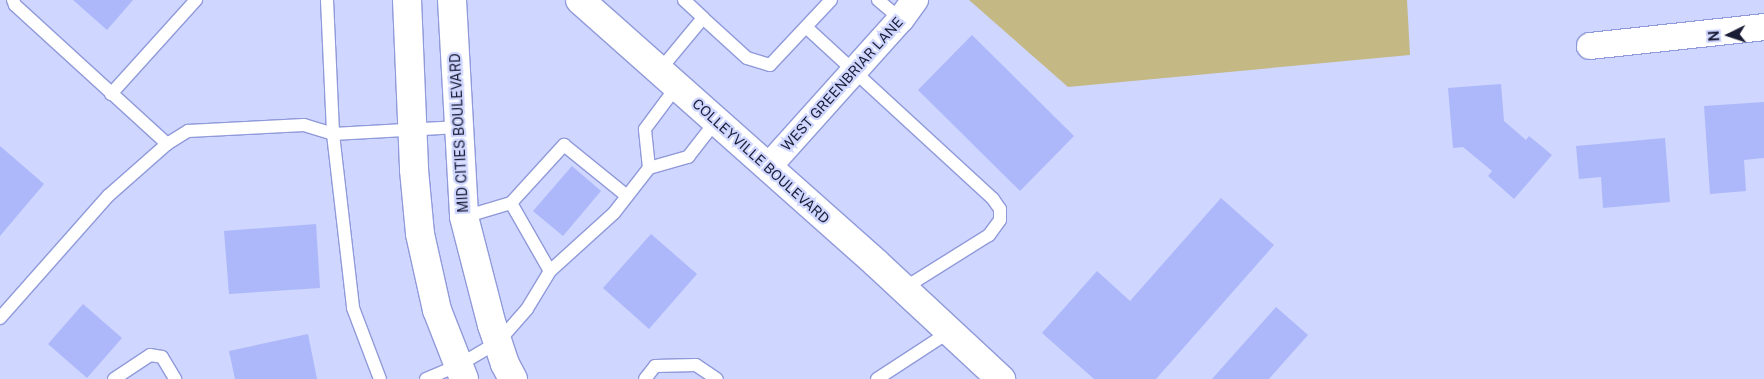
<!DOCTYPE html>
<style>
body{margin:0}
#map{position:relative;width:1764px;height:379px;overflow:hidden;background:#cfd6ff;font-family:"Public Sans",sans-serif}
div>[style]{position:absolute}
.green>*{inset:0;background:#c4b885}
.building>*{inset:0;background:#adb8fa}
.roads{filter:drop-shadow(1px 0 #909ada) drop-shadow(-1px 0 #909ada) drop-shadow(0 1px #909ada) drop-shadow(0 -1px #909ada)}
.service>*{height:12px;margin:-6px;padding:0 6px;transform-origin:6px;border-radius:6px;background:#fff}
.minor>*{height:26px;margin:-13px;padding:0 13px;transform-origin:13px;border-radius:13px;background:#fff}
.secondary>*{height:28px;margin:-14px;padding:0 14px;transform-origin:14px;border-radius:14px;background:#fff}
.primary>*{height:28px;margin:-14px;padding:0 14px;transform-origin:14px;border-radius:14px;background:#fff}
span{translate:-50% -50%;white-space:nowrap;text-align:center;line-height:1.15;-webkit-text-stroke:4.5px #cfd6ff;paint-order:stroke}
.street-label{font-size:14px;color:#1a1d36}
.north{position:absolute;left:1704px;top:10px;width:50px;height:50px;-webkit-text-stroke:4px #cfd6ff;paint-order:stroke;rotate:266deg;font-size:14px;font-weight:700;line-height:20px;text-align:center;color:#1a1d36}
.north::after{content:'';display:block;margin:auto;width:18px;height:22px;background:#1a1d36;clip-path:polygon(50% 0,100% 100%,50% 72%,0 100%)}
</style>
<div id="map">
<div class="green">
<i style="clip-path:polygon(969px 0,1407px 0,1410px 55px,1068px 87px)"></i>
</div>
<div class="building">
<i style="clip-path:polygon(73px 0,133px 0,107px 30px)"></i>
<i style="clip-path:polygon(972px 35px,1074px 136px,1020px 191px,918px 90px)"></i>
<i style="clip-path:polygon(1501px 84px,1504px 121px,1526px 140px,1529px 136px,1552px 155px,1514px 199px,1488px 176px,1492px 171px,1463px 147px,1453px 148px,1448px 88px)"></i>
<i style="clip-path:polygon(1764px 102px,1764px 158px,1744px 160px,1746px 191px,1710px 194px,1704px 106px)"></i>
<i style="clip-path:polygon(1665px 138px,1670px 202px,1603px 208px,1601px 177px,1579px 179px,1576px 146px)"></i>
<i style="clip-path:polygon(0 146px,44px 184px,0 236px)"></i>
<i style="clip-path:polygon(572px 166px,601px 191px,563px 236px,533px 211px)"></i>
<i style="clip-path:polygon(1221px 198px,1274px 245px,1156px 379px,1094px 379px,1042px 333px,1097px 271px,1130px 301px)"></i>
<i style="clip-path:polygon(316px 224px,320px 288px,229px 294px,224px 231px)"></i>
<i style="clip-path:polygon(651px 234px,697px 274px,649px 329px,603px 288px)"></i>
<i style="clip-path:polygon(83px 304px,122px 338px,87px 378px,48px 344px)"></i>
<i style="clip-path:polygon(1276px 307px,1308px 335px,1269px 379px,1212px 379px)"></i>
<i style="clip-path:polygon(308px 334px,317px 379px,235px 379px,229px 351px)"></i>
</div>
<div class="roads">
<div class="service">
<i style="left:13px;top:0;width:5px;rotate:68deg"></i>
<i style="left:15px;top:5px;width:206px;rotate:42.4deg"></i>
<i style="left:327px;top:0;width:134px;rotate:87.4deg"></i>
<i style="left:333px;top:134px;width:175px;rotate:83.4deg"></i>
<i style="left:353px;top:308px;width:76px;rotate:69.2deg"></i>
<i style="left:684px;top:0;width:26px;rotate:43deg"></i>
<i style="left:878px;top:0;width:30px;rotate:40deg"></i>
<i style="left:806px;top:27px;width:254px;rotate:42.6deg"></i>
<i style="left:993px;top:199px;width:12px;rotate:55deg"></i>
<i style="left:1000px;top:209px;width:11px;rotate:90deg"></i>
<i style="left:1000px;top:220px;width:19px;rotate:126deg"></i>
<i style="left:989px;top:235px;width:102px;rotate:147.9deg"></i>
<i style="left:659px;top:71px;width:69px;rotate:-50.3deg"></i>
<i style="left:703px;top:18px;width:59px;rotate:42.3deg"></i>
<i style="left:747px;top:58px;width:24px;rotate:17deg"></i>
<i style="left:770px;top:65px;width:89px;rotate:-46.8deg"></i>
<i style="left:111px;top:94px;width:127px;rotate:-47.9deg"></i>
<i style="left:649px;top:168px;width:39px;rotate:-96deg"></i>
<i style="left:645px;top:129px;width:54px;rotate:-53.3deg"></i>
<i style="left:511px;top:203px;width:79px;rotate:-47.6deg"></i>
<i style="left:564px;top:145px;width:81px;rotate:39deg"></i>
<i style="left:464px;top:217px;width:49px;rotate:-16.6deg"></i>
<i style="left:511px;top:203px;width:78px;rotate:60.2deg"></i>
<i style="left:0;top:318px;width:163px;rotate:-48.5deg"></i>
<i style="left:108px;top:196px;width:79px;rotate:-41.4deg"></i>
<i style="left:167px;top:144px;width:25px;rotate:-32deg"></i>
<i style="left:188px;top:131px;width:116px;rotate:-3deg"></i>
<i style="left:304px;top:125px;width:30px;rotate:17deg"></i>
<i style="left:333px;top:134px;width:126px;rotate:-3.2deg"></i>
<i style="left:114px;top:379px;width:43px;rotate:-33.7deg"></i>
<i style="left:150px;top:355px;width:12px;rotate:9deg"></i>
<i style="left:162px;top:357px;width:26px;rotate:59deg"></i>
<i style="left:426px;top:379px;width:36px;rotate:-23deg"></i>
<i style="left:459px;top:365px;width:45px;rotate:-30.5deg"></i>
<i style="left:498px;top:342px;width:44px;rotate:-48.7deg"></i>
<i style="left:527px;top:309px;width:44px;rotate:-58.8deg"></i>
<i style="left:550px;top:271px;width:86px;rotate:-42.2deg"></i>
<i style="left:614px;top:213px;width:57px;rotate:-52.1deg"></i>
<i style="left:649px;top:168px;width:41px;rotate:-15.8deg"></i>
<i style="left:688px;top:157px;width:46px;rotate:-52.1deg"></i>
<i style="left:645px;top:379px;width:16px;rotate:-52deg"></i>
<i style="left:655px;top:366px;width:41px;rotate:-1.4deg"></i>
<i style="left:696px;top:365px;width:25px;rotate:34deg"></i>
<i style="left:877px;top:379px;width:86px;rotate:-33.1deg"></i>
</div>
<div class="minor">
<i style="left:1590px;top:46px;width:175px;rotate:-6.2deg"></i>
<i style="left:768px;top:167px;width:199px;rotate:-48.1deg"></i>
<i style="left:901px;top:19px;width:24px;rotate:-54deg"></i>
</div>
<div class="secondary">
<i style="left:407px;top:0;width:170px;rotate:87.6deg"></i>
<i style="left:414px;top:170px;width:64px;rotate:84.6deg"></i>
<i style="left:420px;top:234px;width:78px;rotate:77.4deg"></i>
<i style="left:437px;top:310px;width:74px;rotate:68.6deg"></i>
<i style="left:452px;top:0;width:217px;rotate:86.8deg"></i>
<i style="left:464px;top:217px;width:112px;rotate:75.5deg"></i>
<i style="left:492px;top:325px;width:41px;rotate:71.6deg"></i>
<i style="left:505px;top:364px;width:17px;rotate:62deg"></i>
</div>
<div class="primary">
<i style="left:580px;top:0;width:396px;rotate:41.6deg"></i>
<i style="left:876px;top:263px;width:171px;rotate:42.9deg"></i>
</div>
</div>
<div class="street-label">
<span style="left:842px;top:84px;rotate:-48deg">WEST GREENBRIAR LANE</span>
<span style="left:459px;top:133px;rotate:-93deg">MID CITIES BOULEVARD</span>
<span style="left:761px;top:161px;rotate:42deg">COLLEYVILLE BOULEVARD</span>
</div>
<div class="north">N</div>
</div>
